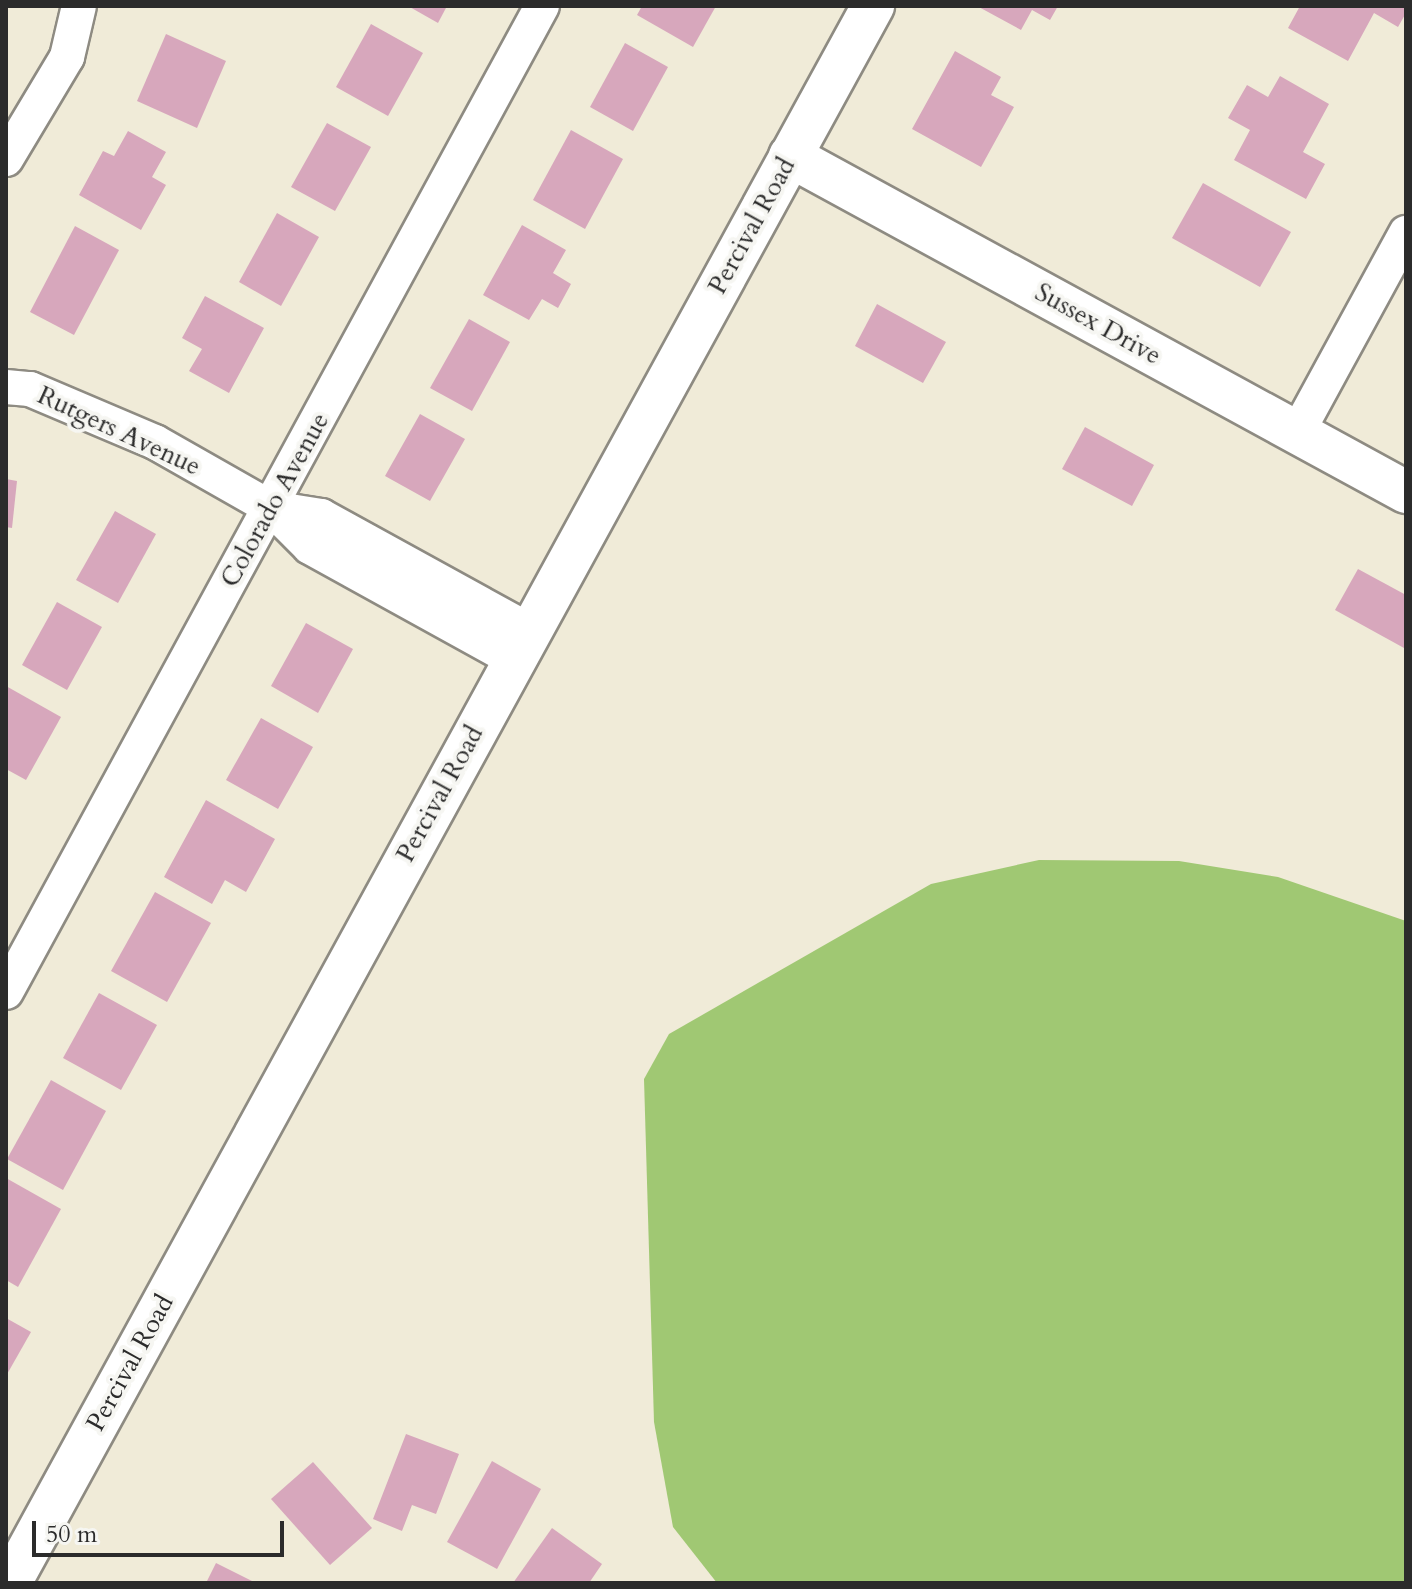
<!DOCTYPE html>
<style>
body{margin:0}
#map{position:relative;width:1412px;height:1589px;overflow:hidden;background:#f0ebd8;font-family:Cardo,serif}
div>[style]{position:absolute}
.green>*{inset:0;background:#a0c873}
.building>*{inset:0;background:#d7a7bc}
.roads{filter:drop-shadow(2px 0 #8e8b82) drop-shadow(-2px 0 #8e8b82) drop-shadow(0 2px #8e8b82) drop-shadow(0 -2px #8e8b82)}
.minor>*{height:34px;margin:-17px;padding:0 17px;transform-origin:17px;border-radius:17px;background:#fff}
.tertiary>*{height:42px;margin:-21px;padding:0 21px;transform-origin:21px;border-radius:21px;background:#fff}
span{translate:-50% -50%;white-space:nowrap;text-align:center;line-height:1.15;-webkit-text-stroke:8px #f6f6f2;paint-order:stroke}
.street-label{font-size:26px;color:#2b2b2b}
.frame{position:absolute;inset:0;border:8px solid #2b2b2b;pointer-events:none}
.scale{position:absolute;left:32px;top:1521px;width:252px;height:36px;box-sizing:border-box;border:4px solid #2b2b2b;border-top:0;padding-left:10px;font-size:24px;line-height:28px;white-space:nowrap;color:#2b2b2b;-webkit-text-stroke:6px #f6f6f2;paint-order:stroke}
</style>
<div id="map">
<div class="green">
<i style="clip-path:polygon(1039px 860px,1179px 861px,1278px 877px,1406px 921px,1406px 1583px,717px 1583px,673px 1527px,654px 1422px,644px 1079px,669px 1034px,931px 884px)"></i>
</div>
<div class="building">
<i style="clip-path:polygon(408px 6px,447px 6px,438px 23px)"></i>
<i style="clip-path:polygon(642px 6px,716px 6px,693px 47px,637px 15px)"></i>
<i style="clip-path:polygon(977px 6px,1058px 6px,1050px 20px,1032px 10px,1021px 30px)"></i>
<i style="clip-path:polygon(1300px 6px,1406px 6px,1406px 13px,1398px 27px,1374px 13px,1348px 61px,1288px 28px)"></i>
<i style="clip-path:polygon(371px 24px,423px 53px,388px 116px,336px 87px)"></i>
<i style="clip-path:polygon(166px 34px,226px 61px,197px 128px,137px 101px)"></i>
<i style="clip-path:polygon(625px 43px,668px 67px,633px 131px,590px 107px)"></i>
<i style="clip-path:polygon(955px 51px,1001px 77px,991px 95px,1014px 107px,981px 167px,912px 129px)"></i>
<i style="clip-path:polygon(1280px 76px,1329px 104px,1303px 152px,1325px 164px,1306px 199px,1234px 160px,1250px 130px,1228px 118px,1247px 85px,1268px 97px)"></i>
<i style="clip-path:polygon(327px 123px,371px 147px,335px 211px,291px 187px)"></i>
<i style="clip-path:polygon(571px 130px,623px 159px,585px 229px,533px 200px)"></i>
<i style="clip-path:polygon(128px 131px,166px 152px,152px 177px,166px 185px,141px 230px,79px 195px,103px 151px,114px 156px)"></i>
<i style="clip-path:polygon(1203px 183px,1291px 232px,1260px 287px,1172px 238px)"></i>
<i style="clip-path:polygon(277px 213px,319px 237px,281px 306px,239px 282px)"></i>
<i style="clip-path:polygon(522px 225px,566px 250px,553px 273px,571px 284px,558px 308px,542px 299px,529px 320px,483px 295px)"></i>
<i style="clip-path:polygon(75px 226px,119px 250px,74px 335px,30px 312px)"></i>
<i style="clip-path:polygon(205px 296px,264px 328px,229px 393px,189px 371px,202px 349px,182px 338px)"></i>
<i style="clip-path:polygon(877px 304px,946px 342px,923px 383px,855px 346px)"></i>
<i style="clip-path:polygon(469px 319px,510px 342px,472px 411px,430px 388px)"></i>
<i style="clip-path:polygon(420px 414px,465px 439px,430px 501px,385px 476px)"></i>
<i style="clip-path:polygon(1085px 427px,1154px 465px,1132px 506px,1062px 469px)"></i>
<i style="clip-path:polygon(6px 479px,17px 481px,12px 528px,6px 527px)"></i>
<i style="clip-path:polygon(115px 511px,156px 534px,118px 603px,76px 580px)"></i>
<i style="clip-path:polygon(1358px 569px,1406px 595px,1404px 648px,1335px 610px)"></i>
<i style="clip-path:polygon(57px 602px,102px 627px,67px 690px,22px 665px)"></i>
<i style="clip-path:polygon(306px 623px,353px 649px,318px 713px,271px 686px)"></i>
<i style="clip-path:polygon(6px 686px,61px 717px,26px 780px,6px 769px)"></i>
<i style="clip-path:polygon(261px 718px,313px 747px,278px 809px,226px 780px)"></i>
<i style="clip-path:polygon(206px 800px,275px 839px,246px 892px,225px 880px,212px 904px,164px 877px)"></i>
<i style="clip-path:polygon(155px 892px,211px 923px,167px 1002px,111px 971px)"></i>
<i style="clip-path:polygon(99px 993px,157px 1025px,121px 1090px,63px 1058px)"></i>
<i style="clip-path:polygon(51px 1080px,106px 1111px,63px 1190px,7px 1159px)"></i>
<i style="clip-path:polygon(6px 1178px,61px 1209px,18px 1287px,6px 1280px)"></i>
<i style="clip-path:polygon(6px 1318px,31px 1332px,6px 1376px)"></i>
<i style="clip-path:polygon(406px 1434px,459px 1454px,436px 1514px,412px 1505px,402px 1531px,373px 1519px)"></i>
<i style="clip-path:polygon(492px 1461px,541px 1489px,497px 1569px,447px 1542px)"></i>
<i style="clip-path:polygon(313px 1462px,372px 1528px,330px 1565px,271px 1499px)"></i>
<i style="clip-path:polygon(552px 1528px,602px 1564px,589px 1583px,513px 1583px)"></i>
<i style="clip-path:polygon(216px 1563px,256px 1583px,206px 1583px)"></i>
</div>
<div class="roads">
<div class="minor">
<i style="left:6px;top:159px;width:119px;rotate:-59.1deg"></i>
<i style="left:67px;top:57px;width:52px;rotate:-76.8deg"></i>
<i style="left:6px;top:387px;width:24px;rotate:5deg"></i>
<i style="left:30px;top:389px;width:136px;rotate:23deg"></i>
<i style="left:155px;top:442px;width:133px;rotate:29.6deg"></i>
<i style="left:271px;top:508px;width:55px;rotate:45deg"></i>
<i style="left:310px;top:547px;width:232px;rotate:28.9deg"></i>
<i style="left:1297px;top:433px;width:228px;rotate:-61.4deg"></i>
<i style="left:271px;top:508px;width:51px;rotate:9.1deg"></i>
<i style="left:321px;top:516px;width:236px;rotate:28.8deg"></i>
<i style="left:6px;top:992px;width:1122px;rotate:-61.47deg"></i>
</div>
<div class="tertiary">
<i style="left:790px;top:156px;width:702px;rotate:28.61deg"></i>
<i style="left:10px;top:1583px;width:1798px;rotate:-61.31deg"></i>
</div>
</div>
<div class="street-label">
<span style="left:752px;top:226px;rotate:-61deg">Percival Road</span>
<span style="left:1098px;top:324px;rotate:29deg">Sussex Drive</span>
<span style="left:119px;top:431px;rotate:25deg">Rutgers Avenue</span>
<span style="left:275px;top:500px;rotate:-61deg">Colorado Avenue</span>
<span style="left:440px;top:794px;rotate:-61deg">Percival Road</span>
<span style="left:130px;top:1363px;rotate:-61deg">Percival Road</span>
</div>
<div class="frame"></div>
<div class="scale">50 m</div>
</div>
